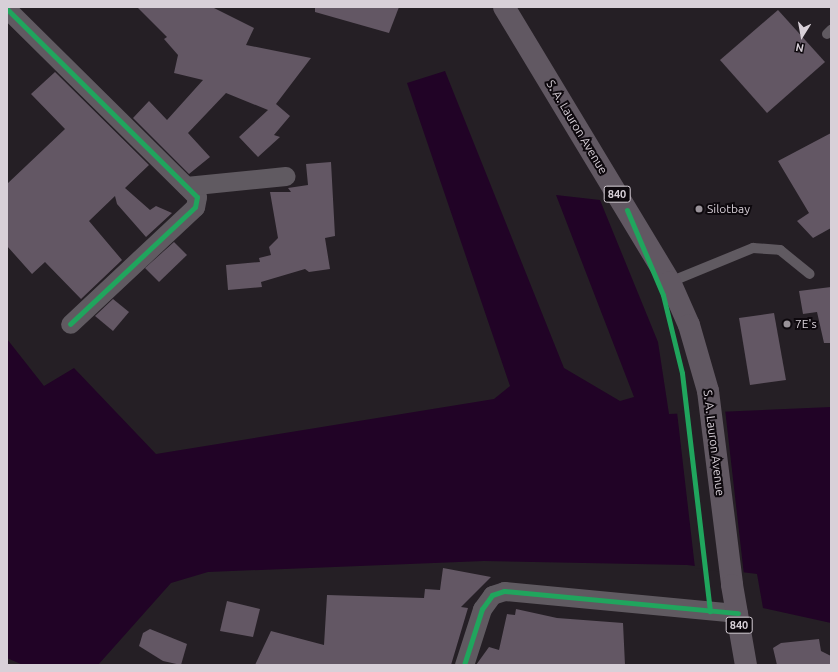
<!DOCTYPE html>
<style>
body{margin:0}
#map{position:relative;width:838px;height:672px;overflow:hidden;background:#251f25;font-family:Ubuntu,sans-serif}
div>[style]{position:absolute}
.water>*{inset:0;background:#210326}
.pier>*{inset:0;background:#251f25}
.building>*{inset:0;background:#635764}
.service>*{height:10px;margin:-5px;padding:0 5px;transform-origin:5px;border-radius:5px;background:#605a61}
.minor>*{height:19px;margin:-9.5px;padding:0 9.5px;transform-origin:9.5px;border-radius:9.5px;background:#605a61}
.trunk>*{height:22px;margin:-11px;padding:0 11px;transform-origin:11px;border-radius:11px;background:#615862}
.cycleway>*{height:5px;margin:-2.5px;padding:0 2.5px;transform-origin:2.5px;border-radius:2.5px;background:#20a55d}
.dots>*{width:11px;height:11px;translate:-50% -50%;box-sizing:border-box;border:2px solid #0d080d;border-radius:50%}
span{translate:-50% -50%;white-space:nowrap;text-align:center;line-height:1.15;-webkit-text-stroke:4px #0d080d;paint-order:stroke}
.shield-label span{padding:1px 3px;background:#0d080d;border:1px solid;border-radius:3px;-webkit-text-stroke-width:0}
.shield-label{font-size:11px;color:#d8d0d8;font-weight:700}
.street-label{font-size:12px;color:#d8d0d8}
.poi-label{font-size:12px;color:#d8d0d8}
.left{translate:0 -50%;text-align:left}
.frame{position:absolute;inset:0;border:8px solid #d8d0d8;pointer-events:none}
.north{position:absolute;left:782px;top:16px;width:40px;height:40px;-webkit-text-stroke:3px #0d080d;paint-order:stroke;rotate:191deg;font-size:11px;font-weight:700;line-height:16px;text-align:center;color:#d8d0d8}
.north::after{content:'';display:block;margin:auto;width:14px;height:18px;background:#d8d0d8;clip-path:polygon(50% 0,100% 100%,50% 72%,0 100%)}
</style>
<div id="map">
<div class="water">
<i style="clip-path:polygon(445px 71px,564px 368px,620px 401px,634px 397px,556px 195px,600px 200px,658px 342px,669px 414px,831px 407px,831px 623px,763px 608px,757px 574px,687px 565px,484px 561px,208px 572px,171px 583px,98px 665px,23px 665px,7px 658px,7px 339px,44px 386px,74px 368px,156px 454px,494px 399px,510px 386px,407px 83px)"></i>
</div>
<div class="pier">
<i style="clip-path:polygon(725px 409px,744px 575px,695px 568px,677px 412px)"></i>
</div>
<div class="building">
<i style="clip-path:polygon(137px 7px,212px 7px,254px 28px,246px 45px,311px 58px,276px 104px,290px 116px,274px 135px,280px 137px,258px 157px,239px 137px,268px 110px,226px 93px,188px 133px,210px 157px,189px 174px,133px 118px,149px 101px,167px 120px,203px 80px,174px 73px,178px 55px,164px 39px,167px 37px)"></i>
<i style="clip-path:polygon(315px 7px,399px 7px,389px 33px,315px 12px)"></i>
<i style="clip-path:polygon(778px 10px,825px 62px,767px 113px,720px 60px)"></i>
<i style="clip-path:polygon(55px 72px,149px 165px,125px 188px,150px 210px,156px 206px,172px 213px,146px 237px,117px 204px,115px 196px,89px 221px,122px 260px,81px 299px,45px 262px,32px 274px,7px 246px,7px 184px,65px 129px,31px 94px)"></i>
<i style="clip-path:polygon(831px 133px,831px 228px,813px 238px,797px 221px,809px 213px,778px 161px)"></i>
<i style="clip-path:polygon(331px 162px,335px 236px,325px 238px,330px 269px,309px 272px,305px 269px,261px 282px,262px 287px,228px 290px,226px 265px,260px 262px,259px 258px,271px 255px,269px 247px,278px 238px,270px 192px,291px 192px,288px 188px,308px 185px,306px 164px)"></i>
<i style="clip-path:polygon(174px 242px,187px 255px,159px 282px,145px 268px)"></i>
<i style="clip-path:polygon(831px 287px,831px 343px,824px 343px,817px 312px,803px 314px,799px 291px)"></i>
<i style="clip-path:polygon(113px 299px,129px 312px,113px 331px,95px 316px)"></i>
<i style="clip-path:polygon(774px 313px,786px 380px,750px 385px,739px 318px)"></i>
<i style="clip-path:polygon(443px 568px,491px 577px,461px 607px,468px 608px,451px 665px,255px 665px,271px 631px,324px 645px,327px 595px,424px 598px,425px 589px,440px 590px)"></i>
<i style="clip-path:polygon(227px 601px,260px 609px,253px 637px,220px 631px)"></i>
<i style="clip-path:polygon(516px 609px,557px 618px,623px 623px,625px 665px,476px 665px,489px 647px,499px 650px,507px 614px,515px 615px)"></i>
<i style="clip-path:polygon(150px 629px,187px 644px,181px 665px,163px 661px,139px 646px,143px 633px)"></i>
<i style="clip-path:polygon(819px 639px,821px 651px,831px 656px,831px 665px,777px 665px,773px 648px,781px 643px)"></i>
</div>
<div class="service">
<i style="left:827px;top:34px;width:6px;rotate:-45deg"></i>
<i style="left:670px;top:282px;width:90px;rotate:-22.3deg"></i>
<i style="left:753px;top:248px;width:27px;rotate:4deg"></i>
<i style="left:780px;top:250px;width:38px;rotate:39deg"></i>
</div>
<div class="minor">
<i style="left:7px;top:9px;width:267px;rotate:44.7deg"></i>
<i style="left:197px;top:197px;width:10px;rotate:101deg"></i>
<i style="left:195px;top:207px;width:171px;rotate:136.9deg"></i>
<i style="left:186px;top:186px;width:100px;rotate:-5.7deg"></i>
<i style="left:464px;top:665px;width:59px;rotate:-72.2deg"></i>
<i style="left:482px;top:609px;width:17px;rotate:-54deg"></i>
<i style="left:492px;top:595px;width:13px;rotate:-18deg"></i>
<i style="left:504px;top:591px;width:235px;rotate:5.4deg"></i>
</div>
<div class="trunk">
<i style="left:504px;top:7px;width:321px;rotate:58.9deg"></i>
<i style="left:670px;top:282px;width:47px;rotate:66.2deg"></i>
<i style="left:689px;top:325px;width:69px;rotate:73.9deg"></i>
<i style="left:708px;top:391px;width:195px;rotate:82.9deg"></i>
<i style="left:732px;top:585px;width:81px;rotate:80.1deg"></i>
</div>
<div class="cycleway">
<i style="left:7px;top:9px;width:267px;rotate:44.7deg"></i>
<i style="left:197px;top:197px;width:10px;rotate:101deg"></i>
<i style="left:195px;top:207px;width:171px;rotate:136.9deg"></i>
<i style="left:627px;top:210px;width:92px;rotate:67deg"></i>
<i style="left:663px;top:295px;width:80px;rotate:76.3deg"></i>
<i style="left:682px;top:373px;width:240px;rotate:83.3deg"></i>
<i style="left:464px;top:665px;width:59px;rotate:-72.2deg"></i>
<i style="left:482px;top:609px;width:17px;rotate:-54deg"></i>
<i style="left:492px;top:595px;width:13px;rotate:-18deg"></i>
<i style="left:504px;top:591px;width:235px;rotate:5.4deg"></i>
</div>
<div class="dots">
<i style="left:699px;top:209px;background:#999299"></i>
<i style="left:787px;top:324px;background:#999299"></i>
</div>
<div class="shield-label">
<span style="left:617px;top:194px">840</span>
<span style="left:739px;top:625px">840</span>
</div>
<div class="street-label">
<span style="left:577px;top:127px;rotate:59deg">S. A. Lauron Avenue</span>
<span style="left:714px;top:443px;rotate:83deg">S. A. Lauron Avenue</span>
</div>
<div class="poi-label">
<span class="left" style="left:707px;top:209px">Silotbay</span>
<span class="left" style="left:795px;top:324px">7E's</span>
</div>
<div class="frame"></div>
<div class="north">N</div>
</div>
